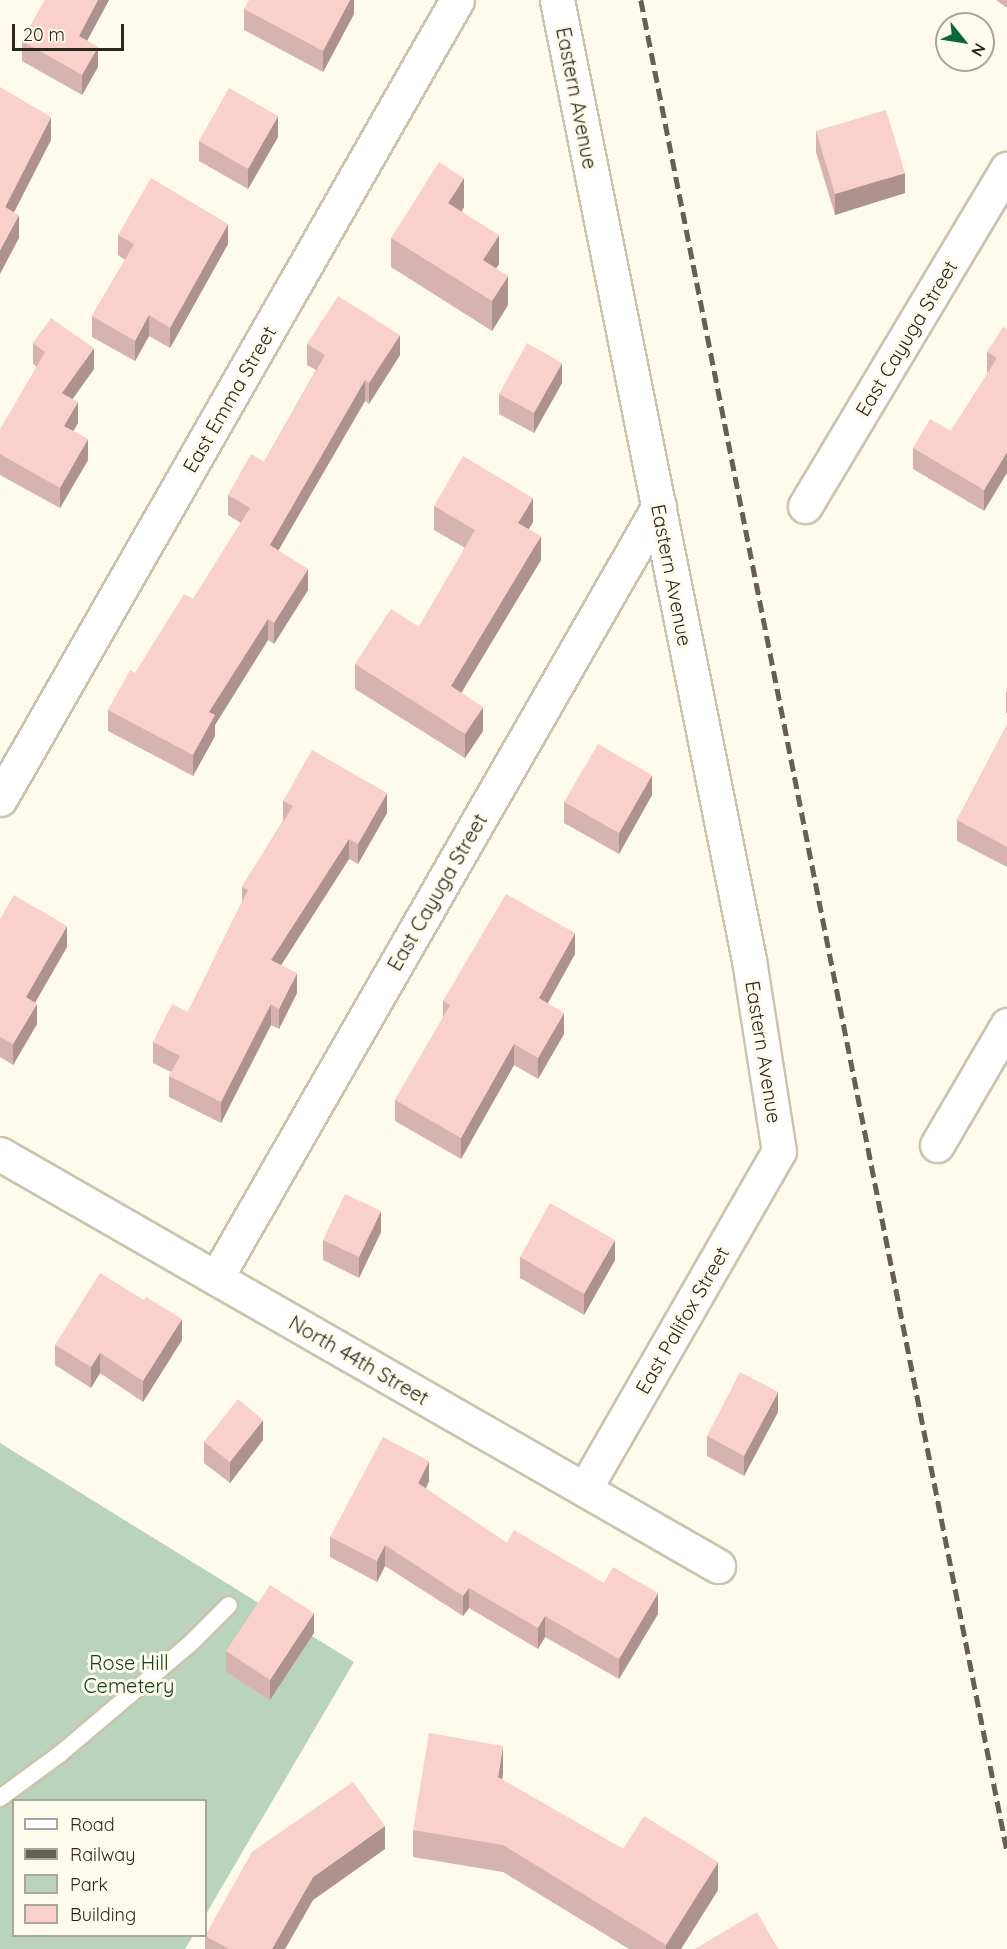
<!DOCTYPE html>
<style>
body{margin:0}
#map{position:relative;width:1007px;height:1949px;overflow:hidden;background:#fefbed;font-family:Quicksand,sans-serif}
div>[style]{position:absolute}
.green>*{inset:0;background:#bad4bb}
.roads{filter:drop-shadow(2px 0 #c9c4ad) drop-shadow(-2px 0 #c9c4ad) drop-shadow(0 2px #c9c4ad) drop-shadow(0 -2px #c9c4ad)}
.service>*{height:16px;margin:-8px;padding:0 8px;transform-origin:8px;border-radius:8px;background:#fff}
.minor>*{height:33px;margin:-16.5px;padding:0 16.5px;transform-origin:16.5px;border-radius:16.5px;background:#fff}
.rail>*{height:4.5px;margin-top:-2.25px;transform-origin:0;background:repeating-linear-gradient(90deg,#636056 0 12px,transparent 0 18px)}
.wall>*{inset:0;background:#d6b3ae}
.shaded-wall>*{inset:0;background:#ae928d}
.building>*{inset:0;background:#f9d0ca}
span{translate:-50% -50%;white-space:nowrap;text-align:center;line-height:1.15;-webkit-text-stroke:6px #fefbed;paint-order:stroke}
.street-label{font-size:20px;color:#28261d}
.park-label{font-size:20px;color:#123d19}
.legend{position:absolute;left:12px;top:1799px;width:195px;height:138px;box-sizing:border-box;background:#fefbed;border:2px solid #a8a69a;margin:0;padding:8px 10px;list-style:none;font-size:18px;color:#28261d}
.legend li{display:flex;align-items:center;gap:12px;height:30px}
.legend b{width:30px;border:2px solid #a8a69a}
.north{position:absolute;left:935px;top:12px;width:60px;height:60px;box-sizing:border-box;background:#fefbed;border:2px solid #a8a69a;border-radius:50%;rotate:120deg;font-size:16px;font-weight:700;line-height:24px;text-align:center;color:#28261d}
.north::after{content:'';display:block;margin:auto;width:21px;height:27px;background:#07663a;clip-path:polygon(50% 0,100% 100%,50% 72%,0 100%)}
.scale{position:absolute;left:12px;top:24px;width:112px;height:27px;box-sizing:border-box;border:3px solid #28261d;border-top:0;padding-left:8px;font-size:18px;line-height:21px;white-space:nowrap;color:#28261d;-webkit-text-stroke:4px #fefbed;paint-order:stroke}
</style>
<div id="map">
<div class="green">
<i style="clip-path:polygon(0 1443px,354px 1662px,206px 1914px,206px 1800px,14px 1800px,14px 1936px,193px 1936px,185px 1949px,0 1949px)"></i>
</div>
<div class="roads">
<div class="service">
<i style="left:0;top:1798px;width:74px;rotate:-36.3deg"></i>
<i style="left:60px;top:1754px;width:173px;rotate:-40.3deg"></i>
<i style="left:192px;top:1642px;width:52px;rotate:-45deg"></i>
</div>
<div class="minor">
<i style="left:557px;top:0;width:979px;rotate:78.69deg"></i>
<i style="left:749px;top:960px;width:193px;rotate:81.1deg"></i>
<i style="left:779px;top:1151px;width:390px;rotate:119.9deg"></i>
<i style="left:805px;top:506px;width:393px;rotate:-59.1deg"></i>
<i style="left:0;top:799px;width:920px;rotate:-60.23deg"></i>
<i style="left:937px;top:1145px;width:139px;rotate:-59.7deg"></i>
<i style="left:0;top:1154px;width:828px;rotate:29.85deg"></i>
<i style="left:216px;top:1278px;width:890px;rotate:-60.15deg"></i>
</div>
</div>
<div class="rail">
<i style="left:641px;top:0;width:1886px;rotate:78.81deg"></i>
</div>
<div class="wall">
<i style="clip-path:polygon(45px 0,109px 0,87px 40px,98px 67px,82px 95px,22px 61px,22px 41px)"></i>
<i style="clip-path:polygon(354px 0,354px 14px,323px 72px,244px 30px,244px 9px)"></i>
<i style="clip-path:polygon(996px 0,1007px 0,1007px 8px)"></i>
<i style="clip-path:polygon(816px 131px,905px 193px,835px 215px,816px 152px)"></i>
<i style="clip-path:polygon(278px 137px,248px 189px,199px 161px,199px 141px)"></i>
<i style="clip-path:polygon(464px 207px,462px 211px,499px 264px,496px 268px,508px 305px,492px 331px,391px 267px,391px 238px)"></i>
<i style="clip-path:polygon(118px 235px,228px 244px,170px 348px,149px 336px,135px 361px,92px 337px,92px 316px,125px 260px,118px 255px)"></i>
<i style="clip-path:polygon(1007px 329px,984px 511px,913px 469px,913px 448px,951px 431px,988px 373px,987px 373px,987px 352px)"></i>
<i style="clip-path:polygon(33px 343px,94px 369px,72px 399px,78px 423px,73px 431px,88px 460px,60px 508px,0 475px,0 430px,37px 367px,33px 364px)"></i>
<i style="clip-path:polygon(307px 344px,400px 355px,369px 404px,365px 401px,278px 550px,308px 590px,274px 644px,268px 640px,215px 725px,215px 736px,193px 776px,108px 731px,108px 710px,135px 673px,193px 599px,241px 523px,228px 515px,228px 495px,264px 462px,316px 370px,307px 365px)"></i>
<i style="clip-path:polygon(562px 383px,534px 433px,499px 414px,499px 394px)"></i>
<i style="clip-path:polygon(434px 506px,533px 522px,529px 529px,541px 560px,461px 693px,483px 731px,465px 758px,355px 689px,355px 664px,419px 627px,465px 548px,434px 530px)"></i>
<i style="clip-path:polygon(1007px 691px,1007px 714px,1006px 713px,1006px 693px)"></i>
<i style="clip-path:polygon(1007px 725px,1007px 867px,957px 841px,957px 820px)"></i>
<i style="clip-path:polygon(652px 795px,619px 854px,564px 823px,564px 802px)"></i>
<i style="clip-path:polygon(283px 801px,387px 813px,358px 864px,349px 859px,281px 965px,297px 993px,279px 1029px,271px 1025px,221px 1123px,169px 1097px,169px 1076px,171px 1072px,153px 1063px,153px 1042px,188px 1012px,242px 902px,242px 887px,283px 821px)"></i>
<i style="clip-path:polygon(0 919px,67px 947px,35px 1003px,37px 1024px,13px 1065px,0 1057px)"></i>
<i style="clip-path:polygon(575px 954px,548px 1003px,564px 1034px,538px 1079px,514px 1065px,461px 1159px,395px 1121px,395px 1100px,443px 1018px,443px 1001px)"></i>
<i style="clip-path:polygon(381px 1232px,359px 1278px,323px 1260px,323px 1240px)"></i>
<i style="clip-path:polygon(520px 1257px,615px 1260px,584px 1315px,520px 1278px)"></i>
<i style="clip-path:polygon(144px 1300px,182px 1340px,143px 1402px,100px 1373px,91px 1388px,55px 1365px,55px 1345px)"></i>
<i style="clip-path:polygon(778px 1412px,744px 1476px,707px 1456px,707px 1436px)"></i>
<i style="clip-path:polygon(263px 1440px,230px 1483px,204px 1463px,204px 1442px)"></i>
<i style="clip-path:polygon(429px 1481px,426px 1489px,507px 1543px,604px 1583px,658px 1614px,619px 1679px,545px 1637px,538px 1649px,469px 1608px,463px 1616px,385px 1566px,377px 1582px,330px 1557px,330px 1537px)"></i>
<i style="clip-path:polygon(314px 1633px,270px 1700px,226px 1672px,226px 1651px)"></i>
<i style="clip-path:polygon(503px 1773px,502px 1780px,623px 1849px,718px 1890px,681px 1949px,629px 1949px,503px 1872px,413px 1857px,413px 1830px)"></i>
<i style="clip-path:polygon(385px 1849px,313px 1900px,285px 1949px,205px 1949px,205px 1936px)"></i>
</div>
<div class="shaded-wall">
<i style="clip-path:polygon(98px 0,109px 0,79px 56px,79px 36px)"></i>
<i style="clip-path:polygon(350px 0,354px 0,354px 14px,323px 72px,323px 51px)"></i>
<i style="clip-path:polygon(98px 47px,98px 67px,82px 95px,82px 75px)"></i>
<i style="clip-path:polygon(278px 116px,278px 137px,248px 189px,248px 169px)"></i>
<i style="clip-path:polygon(51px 117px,51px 140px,5px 230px,5px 207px)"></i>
<i style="clip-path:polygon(905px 173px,905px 193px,835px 215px,835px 194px)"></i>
<i style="clip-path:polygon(464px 178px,464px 207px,448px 232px,448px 203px)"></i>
<i style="clip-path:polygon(19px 215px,19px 238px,0 274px,0 250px)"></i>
<i style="clip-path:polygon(228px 224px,228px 244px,170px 348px,170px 328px)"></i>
<i style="clip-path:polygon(499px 235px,499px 264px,483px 289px,483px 260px)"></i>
<i style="clip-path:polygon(508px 276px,508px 305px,492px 331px,492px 301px)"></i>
<i style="clip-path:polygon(149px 315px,149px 336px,135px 361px,135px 341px)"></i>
<i style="clip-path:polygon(400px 335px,400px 355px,369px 404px,369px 383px)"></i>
<i style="clip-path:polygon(94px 348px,94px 369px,62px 414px,62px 393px)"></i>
<i style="clip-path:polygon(562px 363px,562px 383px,534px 433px,534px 413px)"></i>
<i style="clip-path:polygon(365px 380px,365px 401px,270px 565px,270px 545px)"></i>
<i style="clip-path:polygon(78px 402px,78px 423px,64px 447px,64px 426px)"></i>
<i style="clip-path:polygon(88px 439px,88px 460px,60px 508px,60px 488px)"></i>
<i style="clip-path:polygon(1007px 452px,1007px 473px,984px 511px,984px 490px)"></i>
<i style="clip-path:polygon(533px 498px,533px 522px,518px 547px,518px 523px)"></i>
<i style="clip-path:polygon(541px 536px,541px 560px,451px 710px,451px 686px)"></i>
<i style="clip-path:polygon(308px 569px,308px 590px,274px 644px,274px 623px)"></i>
<i style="clip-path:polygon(268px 619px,268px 640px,215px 725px,215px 736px,193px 776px,193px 755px,209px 712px)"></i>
<i style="clip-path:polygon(483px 707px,483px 731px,465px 758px,465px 734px)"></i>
<i style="clip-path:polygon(652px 775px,652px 795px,619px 854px,619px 833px)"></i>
<i style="clip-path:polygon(387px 793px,387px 813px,358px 864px,358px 844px)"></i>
<i style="clip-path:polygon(349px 839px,349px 859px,271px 981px,271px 960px)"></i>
<i style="clip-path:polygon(67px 926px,67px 947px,26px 1018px,26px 997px)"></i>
<i style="clip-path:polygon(575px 933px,575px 954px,539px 1019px,539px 998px)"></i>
<i style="clip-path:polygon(297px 973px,297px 993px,279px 1029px,279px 1009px)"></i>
<i style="clip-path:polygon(37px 1004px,37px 1024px,13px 1065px,13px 1044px)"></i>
<i style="clip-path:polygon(271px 1004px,271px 1025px,221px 1123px,221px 1102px)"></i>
<i style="clip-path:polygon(564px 1013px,564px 1034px,538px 1079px,538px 1058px)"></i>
<i style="clip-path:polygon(514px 1044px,514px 1065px,461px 1159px,461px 1138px)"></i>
<i style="clip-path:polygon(381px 1211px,381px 1232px,359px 1278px,359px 1257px)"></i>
<i style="clip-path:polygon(615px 1240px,615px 1260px,584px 1315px,584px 1294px)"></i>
<i style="clip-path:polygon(182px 1319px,182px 1340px,143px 1402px,143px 1381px)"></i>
<i style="clip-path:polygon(100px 1353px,100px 1373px,91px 1388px,91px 1367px)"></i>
<i style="clip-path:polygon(778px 1392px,778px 1412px,744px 1476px,744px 1456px)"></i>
<i style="clip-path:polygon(263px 1420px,263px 1440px,230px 1483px,230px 1462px)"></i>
<i style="clip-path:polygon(429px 1461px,429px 1481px,418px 1504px,418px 1483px)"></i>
<i style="clip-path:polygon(385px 1545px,385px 1566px,377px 1582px,377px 1561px)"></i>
<i style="clip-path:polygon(469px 1588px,469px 1608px,463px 1616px,463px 1596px)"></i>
<i style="clip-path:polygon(658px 1593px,658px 1614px,619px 1679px,619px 1659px)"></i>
<i style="clip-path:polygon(314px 1613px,314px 1633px,270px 1700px,270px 1680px)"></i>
<i style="clip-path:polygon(545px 1616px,545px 1637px,538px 1649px,538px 1628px)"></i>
<i style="clip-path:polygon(503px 1746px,503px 1773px,498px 1805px,498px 1777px)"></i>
<i style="clip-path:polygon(385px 1826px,385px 1849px,313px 1900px,285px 1949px,272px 1949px,313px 1877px)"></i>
<i style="clip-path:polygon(718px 1862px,718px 1890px,681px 1949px,666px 1949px,666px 1945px)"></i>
</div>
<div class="building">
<i style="clip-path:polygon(45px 0,98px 0,79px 36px,98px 47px,82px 75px,22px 41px)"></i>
<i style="clip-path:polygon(249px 0,350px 0,323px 51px,244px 9px)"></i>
<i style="clip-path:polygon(0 87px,51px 117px,5px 207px,19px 215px,0 250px)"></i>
<i style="clip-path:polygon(229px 88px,278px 116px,248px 169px,199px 141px)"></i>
<i style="clip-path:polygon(886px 110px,905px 173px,835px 194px,816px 131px)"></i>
<i style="clip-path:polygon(439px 162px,464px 178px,448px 203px,499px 235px,483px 260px,508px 276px,492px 301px,391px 238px)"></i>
<i style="clip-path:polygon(151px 178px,228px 224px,170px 328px,149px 315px,135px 341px,92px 316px,134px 244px,118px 235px)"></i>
<i style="clip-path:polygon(338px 296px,400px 335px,369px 383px,365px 380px,270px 545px,308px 569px,274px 623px,268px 619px,209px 712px,215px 715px,193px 755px,108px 710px,130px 670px,135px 673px,184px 594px,193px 599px,250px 508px,228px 495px,251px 454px,264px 462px,325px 355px,307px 344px)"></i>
<i style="clip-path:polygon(51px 318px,94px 348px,62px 393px,78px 402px,64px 426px,88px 439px,60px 488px,0 454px,0 430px,45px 352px,33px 343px)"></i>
<i style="clip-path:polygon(1003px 327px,1007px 329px,1007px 452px,984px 490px,913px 448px,930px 419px,951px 431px,997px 358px,987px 352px)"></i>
<i style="clip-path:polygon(527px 343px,562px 363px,534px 413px,499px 394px)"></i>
<i style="clip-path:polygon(463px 456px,533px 498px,518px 523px,541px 536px,451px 686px,483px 707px,465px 734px,355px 664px,391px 609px,419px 627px,475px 530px,434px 506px)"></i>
<i style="clip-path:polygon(1007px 725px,1007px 847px,957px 820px)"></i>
<i style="clip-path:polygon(598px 744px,652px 775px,619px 833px,564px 802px)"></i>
<i style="clip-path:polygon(312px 750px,387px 793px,358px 844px,349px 839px,271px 960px,297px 973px,279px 1009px,271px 1004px,221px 1102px,169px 1076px,180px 1056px,153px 1042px,172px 1004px,188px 1012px,248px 890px,242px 887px,293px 806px,283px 801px)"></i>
<i style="clip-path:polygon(506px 894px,575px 933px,539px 998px,564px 1013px,538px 1058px,514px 1044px,461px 1138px,395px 1100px,450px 1005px,443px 1001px)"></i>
<i style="clip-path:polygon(14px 895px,67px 926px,26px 997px,37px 1004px,13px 1044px,0 1037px,0 919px)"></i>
<i style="clip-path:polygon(345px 1194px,381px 1211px,359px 1257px,323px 1240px)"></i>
<i style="clip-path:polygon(550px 1203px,615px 1240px,584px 1294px,520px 1257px)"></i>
<i style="clip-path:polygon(100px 1273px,144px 1300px,146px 1297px,182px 1319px,143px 1381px,100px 1353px,91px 1367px,55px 1345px)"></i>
<i style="clip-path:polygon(740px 1372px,778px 1392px,744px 1456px,707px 1436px)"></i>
<i style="clip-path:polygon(238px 1399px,263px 1420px,230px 1462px,204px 1442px)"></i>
<i style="clip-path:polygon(383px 1437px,429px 1461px,418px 1483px,507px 1543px,514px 1530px,604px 1583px,613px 1567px,658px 1593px,619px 1659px,545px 1616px,538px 1628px,469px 1588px,463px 1596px,385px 1545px,377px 1561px,330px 1537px)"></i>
<i style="clip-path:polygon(270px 1585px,314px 1613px,270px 1680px,226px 1651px)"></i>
<i style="clip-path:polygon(429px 1733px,503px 1746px,498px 1777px,623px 1849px,644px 1816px,718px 1862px,666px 1945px,503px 1845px,413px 1830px)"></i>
<i style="clip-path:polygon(353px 1782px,385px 1826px,313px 1877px,272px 1949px,229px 1949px,205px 1936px,252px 1852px)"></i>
<i style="clip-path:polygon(757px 1912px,778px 1949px,695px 1949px)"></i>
</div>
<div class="street-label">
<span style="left:577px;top:98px;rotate:79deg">Eastern Avenue</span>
<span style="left:906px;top:338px;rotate:-59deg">East Cayuga Street</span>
<span style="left:229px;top:399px;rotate:-60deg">East Emma Street</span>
<span style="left:672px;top:575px;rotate:79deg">Eastern Avenue</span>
<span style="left:437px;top:892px;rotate:-60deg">East Cayuga Street</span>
<span style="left:764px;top:1052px;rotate:81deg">Eastern Avenue</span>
<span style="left:682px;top:1320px;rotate:-60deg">East Palifox Street</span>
<span style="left:359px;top:1360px;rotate:30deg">North 44th Street</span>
</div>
<div class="park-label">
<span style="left:129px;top:1674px">Rose Hill<br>Cemetery</span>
</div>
<ul class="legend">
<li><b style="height:8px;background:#fff"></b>Road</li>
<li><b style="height:8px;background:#636056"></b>Railway</li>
<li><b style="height:16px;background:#bad4bb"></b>Park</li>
<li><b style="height:16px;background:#f9d0ca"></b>Building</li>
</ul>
<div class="north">N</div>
<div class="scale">20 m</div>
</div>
